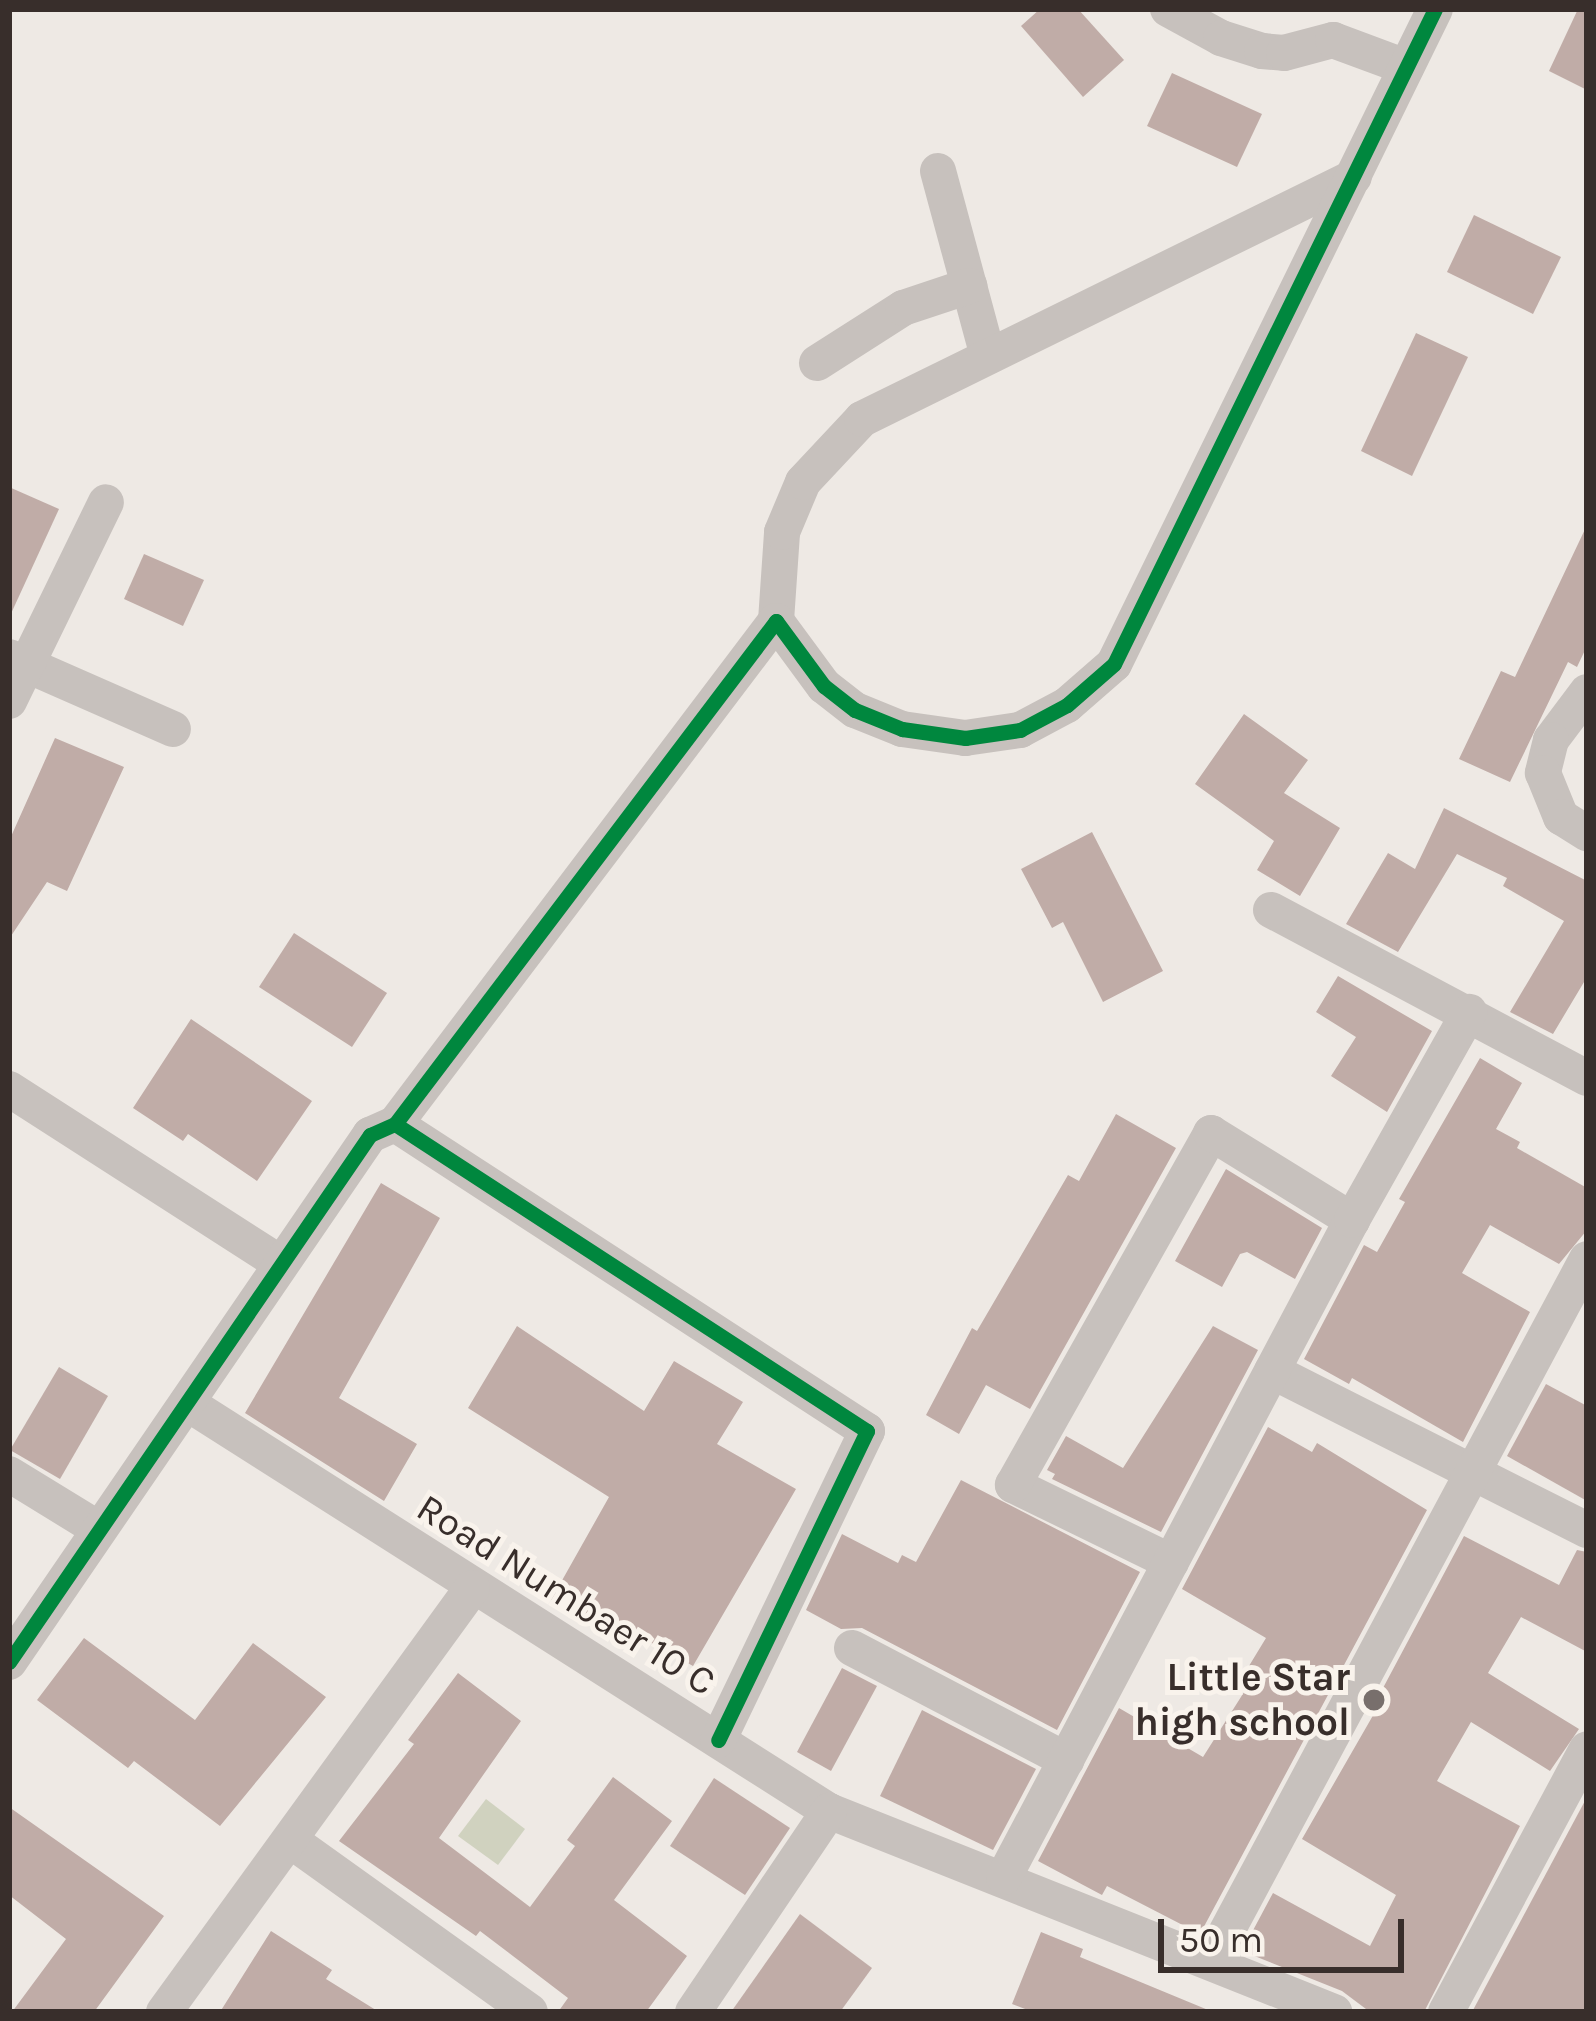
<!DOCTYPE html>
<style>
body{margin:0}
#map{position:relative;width:1596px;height:2021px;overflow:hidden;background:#eee9e4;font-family:Karla,sans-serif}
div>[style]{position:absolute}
.green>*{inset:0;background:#d0d2bf}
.building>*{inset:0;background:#c0aca7}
.minor>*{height:36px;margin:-18px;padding:0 18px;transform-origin:18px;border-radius:18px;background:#c7c1bd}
.cycleway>*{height:15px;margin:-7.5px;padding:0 7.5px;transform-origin:7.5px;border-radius:7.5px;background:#00873e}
.dots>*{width:33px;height:33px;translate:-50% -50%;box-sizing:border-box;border:6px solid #f9f3ec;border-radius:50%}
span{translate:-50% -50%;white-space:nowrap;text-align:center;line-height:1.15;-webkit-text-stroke:10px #f9f3ec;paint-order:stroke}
.street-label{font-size:39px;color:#382e2b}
.poi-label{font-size:39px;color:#382e2b;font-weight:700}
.right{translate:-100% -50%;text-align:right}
.frame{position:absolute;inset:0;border:12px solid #382e2b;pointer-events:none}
.scale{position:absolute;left:1158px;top:1919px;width:246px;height:54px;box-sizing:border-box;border:6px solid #382e2b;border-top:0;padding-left:15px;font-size:36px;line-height:42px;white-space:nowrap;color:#382e2b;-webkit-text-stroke:9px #f9f3ec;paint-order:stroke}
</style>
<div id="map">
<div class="green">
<i style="clip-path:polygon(486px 1799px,525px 1829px,498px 1865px,458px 1836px)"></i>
</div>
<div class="building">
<i style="clip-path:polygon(1040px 9px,1078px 9px,1124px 60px,1083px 97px,1021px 26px)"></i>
<i style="clip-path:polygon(1578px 9px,1587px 9px,1587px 90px,1549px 71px)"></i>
<i style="clip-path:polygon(1172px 73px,1262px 114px,1237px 167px,1147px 126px)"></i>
<i style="clip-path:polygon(1474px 215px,1561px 257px,1533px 314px,1447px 272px)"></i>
<i style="clip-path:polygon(1416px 333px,1468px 357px,1412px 476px,1361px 451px)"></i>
<i style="clip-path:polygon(9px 487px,59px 509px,9px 618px)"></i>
<i style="clip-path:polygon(1587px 525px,1587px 646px,1577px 667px,1568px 662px,1510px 782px,1459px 759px,1501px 671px,1515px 677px)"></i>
<i style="clip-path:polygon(144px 554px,204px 580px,183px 626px,124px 599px)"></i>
<i style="clip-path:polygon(1244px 714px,1308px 760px,1284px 793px,1340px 828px,1300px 896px,1257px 870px,1274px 841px,1195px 784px)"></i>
<i style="clip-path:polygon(55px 738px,124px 767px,67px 891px,47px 882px,9px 939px,9px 841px)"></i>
<i style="clip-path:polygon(1444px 808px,1587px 881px,1587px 977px,1553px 1034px,1510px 1012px,1564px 921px,1503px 886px,1507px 878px,1457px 854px,1398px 952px,1346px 924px,1388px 853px,1415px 869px)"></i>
<i style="clip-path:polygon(1092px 832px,1163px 971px,1103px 1002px,1063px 922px,1052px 928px,1021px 869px)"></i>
<i style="clip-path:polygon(294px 933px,387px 993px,352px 1047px,259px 987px)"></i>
<i style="clip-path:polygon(1338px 976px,1432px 1031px,1387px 1112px,1331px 1076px,1356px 1037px,1316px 1012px)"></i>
<i style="clip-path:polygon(191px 1019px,312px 1101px,257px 1181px,188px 1134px,183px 1141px,133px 1108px)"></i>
<i style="clip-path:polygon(1480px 1058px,1522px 1083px,1496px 1129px,1520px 1142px,1517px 1148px,1587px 1188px,1587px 1230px,1559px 1264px,1490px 1225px,1462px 1273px,1530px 1312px,1463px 1442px,1352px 1378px,1349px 1384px,1304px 1359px,1364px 1245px,1377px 1252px,1405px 1202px,1399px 1199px)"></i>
<i style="clip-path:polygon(1116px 1114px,1176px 1148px,1030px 1409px,986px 1385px,959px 1434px,926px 1415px,972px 1328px,977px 1331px,1068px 1175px,1079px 1181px)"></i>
<i style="clip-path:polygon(1226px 1169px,1322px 1228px,1295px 1279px,1247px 1252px,1240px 1254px,1222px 1287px,1175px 1261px)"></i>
<i style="clip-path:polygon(381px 1183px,440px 1218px,339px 1398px,417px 1444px,384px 1501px,245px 1413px)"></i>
<i style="clip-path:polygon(517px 1326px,644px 1411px,674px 1361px,743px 1402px,717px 1444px,796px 1489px,693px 1666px,619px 1625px,612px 1636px,551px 1600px,609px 1497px,468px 1408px)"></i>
<i style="clip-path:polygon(1213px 1326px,1258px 1350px,1161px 1532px,1052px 1479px,1055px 1474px,1047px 1470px,1066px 1436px,1123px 1468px)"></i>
<i style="clip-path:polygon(59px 1367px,108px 1396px,60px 1479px,10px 1450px)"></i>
<i style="clip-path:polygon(1546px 1384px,1587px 1406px,1587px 1501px,1507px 1456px)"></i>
<i style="clip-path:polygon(1268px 1427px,1312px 1452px,1317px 1443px,1427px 1510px,1200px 1934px,1107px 1886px,1102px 1895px,1038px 1861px,1119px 1708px,1203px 1757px,1246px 1689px,1238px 1684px,1266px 1638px,1182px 1589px)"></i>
<i style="clip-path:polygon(961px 1480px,1140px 1572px,1057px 1730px,862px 1628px,841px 1629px,806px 1610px,842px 1534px,898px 1563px,902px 1555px,916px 1562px)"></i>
<i style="clip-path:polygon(1464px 1536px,1559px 1585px,1577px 1550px,1587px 1552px,1587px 1652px,1521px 1617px,1488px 1673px,1579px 1729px,1550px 1771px,1471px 1722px,1437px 1781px,1520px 1826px,1424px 2012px,1370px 2012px,1342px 1991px,1242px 1951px,1273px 1893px,1370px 1946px,1396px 1895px,1302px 1839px,1379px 1705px,1375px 1703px)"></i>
<i style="clip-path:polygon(84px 1638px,195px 1720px,253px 1643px,326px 1697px,220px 1826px,134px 1761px,128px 1768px,37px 1700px)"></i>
<i style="clip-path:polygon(842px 1668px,877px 1686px,831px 1771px,797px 1752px)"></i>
<i style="clip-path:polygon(458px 1673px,521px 1721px,439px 1838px,530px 1907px,575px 1846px,567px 1840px,613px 1777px,672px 1821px,614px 1900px,687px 1956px,646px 2012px,558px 2012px,568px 1998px,480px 1931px,476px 1936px,339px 1841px,414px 1744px,408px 1740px)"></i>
<i style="clip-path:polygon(922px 1710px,1036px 1769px,993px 1850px,880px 1796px)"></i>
<i style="clip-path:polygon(714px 1778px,790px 1828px,745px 1895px,670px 1846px)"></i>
<i style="clip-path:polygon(1587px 1797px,1587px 2012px,1472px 2012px)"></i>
<i style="clip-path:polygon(9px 1807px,164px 1916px,94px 2012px,12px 2012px,66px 1939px,9px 1895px)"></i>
<i style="clip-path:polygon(800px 1914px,872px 1968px,840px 2012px,731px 2012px)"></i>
<i style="clip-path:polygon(271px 1931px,332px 1970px,326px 1979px,379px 2012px,220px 2012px)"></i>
<i style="clip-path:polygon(1041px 1932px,1083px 1949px,1080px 1957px,1213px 2012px,1033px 2012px,1012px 2004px)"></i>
</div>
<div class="minor">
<i style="left:1168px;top:9px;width:60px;rotate:28.7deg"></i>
<i style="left:1221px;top:38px;width:43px;rotate:17.6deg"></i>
<i style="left:1262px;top:51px;width:22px;rotate:5deg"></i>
<i style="left:1284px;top:53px;width:51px;rotate:-14.9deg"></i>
<i style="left:1333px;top:40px;width:78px;rotate:20.3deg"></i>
<i style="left:938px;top:171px;width:192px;rotate:74.9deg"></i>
<i style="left:817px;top:363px;width:102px;rotate:-32.6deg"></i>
<i style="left:903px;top:308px;width:70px;rotate:-18.4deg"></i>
<i style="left:776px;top:621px;width:89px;rotate:-86.1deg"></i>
<i style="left:782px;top:532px;width:54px;rotate:-67.2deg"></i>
<i style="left:803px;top:482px;width:86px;rotate:-46.9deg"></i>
<i style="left:862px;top:419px;width:548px;rotate:-26.19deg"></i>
<i style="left:9px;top:657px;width:179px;rotate:23.7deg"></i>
<i style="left:1587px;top:692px;width:60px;rotate:126.9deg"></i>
<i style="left:1551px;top:740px;width:34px;rotate:104deg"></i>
<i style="left:1543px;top:773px;width:48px;rotate:67.8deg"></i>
<i style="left:1561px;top:817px;width:31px;rotate:32deg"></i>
<i style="left:9px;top:701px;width:221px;rotate:-64deg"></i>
<i style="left:1271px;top:910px;width:358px;rotate:28deg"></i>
<i style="left:9px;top:1089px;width:322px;rotate:32.7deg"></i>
<i style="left:395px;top:1124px;width:631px;rotate:-52.86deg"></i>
<i style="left:776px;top:621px;width:81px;rotate:53.6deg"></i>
<i style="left:824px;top:686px;width:39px;rotate:38deg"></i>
<i style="left:855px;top:710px;width:51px;rotate:22deg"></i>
<i style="left:902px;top:729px;width:64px;rotate:8.1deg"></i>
<i style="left:965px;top:738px;width:56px;rotate:-8.3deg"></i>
<i style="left:1020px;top:730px;width:53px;rotate:-28deg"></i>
<i style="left:1067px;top:705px;width:62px;rotate:-41.1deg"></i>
<i style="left:1114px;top:664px;width:729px;rotate:-63.89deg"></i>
<i style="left:1272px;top:1371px;width:353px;rotate:26.8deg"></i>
<i style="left:187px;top:1403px;width:761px;rotate:32.44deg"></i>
<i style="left:829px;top:1811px;width:544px;rotate:21.7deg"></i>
<i style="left:9px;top:1474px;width:103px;rotate:31.5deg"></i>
<i style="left:1171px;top:1562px;width:176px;rotate:-154deg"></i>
<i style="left:1013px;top:1485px;width:404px;rotate:-60.6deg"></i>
<i style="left:1211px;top:1133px;width:166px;rotate:31.7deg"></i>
<i style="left:852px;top:1648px;width:242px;rotate:27.6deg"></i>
<i style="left:9px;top:1662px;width:639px;rotate:-55.59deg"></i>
<i style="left:370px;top:1135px;width:27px;rotate:-24deg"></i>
<i style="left:395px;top:1124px;width:563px;rotate:33.04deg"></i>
<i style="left:867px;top:1431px;width:343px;rotate:115.7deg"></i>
<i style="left:290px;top:1840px;width:295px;rotate:35.6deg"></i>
<i style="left:1004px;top:1877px;width:743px;rotate:-62.09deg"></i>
<i style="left:1352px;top:1220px;width:239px;rotate:-60.6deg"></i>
<i style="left:1212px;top:1959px;width:794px;rotate:-61.82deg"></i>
<i style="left:164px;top:2012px;width:524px;rotate:-54deg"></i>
<i style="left:693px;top:2012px;width:243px;rotate:-55.9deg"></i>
<i style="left:1446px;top:2012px;width:298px;rotate:-61.8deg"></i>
</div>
<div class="cycleway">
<i style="left:395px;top:1124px;width:631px;rotate:-52.86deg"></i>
<i style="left:776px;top:621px;width:81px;rotate:53.6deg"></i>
<i style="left:824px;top:686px;width:39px;rotate:38deg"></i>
<i style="left:855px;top:710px;width:51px;rotate:22deg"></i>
<i style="left:902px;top:729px;width:64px;rotate:8.1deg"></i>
<i style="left:965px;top:738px;width:56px;rotate:-8.3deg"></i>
<i style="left:1020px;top:730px;width:53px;rotate:-28deg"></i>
<i style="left:1067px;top:705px;width:62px;rotate:-41.1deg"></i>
<i style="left:1114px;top:664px;width:729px;rotate:-63.89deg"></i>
<i style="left:9px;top:1662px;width:639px;rotate:-55.59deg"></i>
<i style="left:370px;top:1135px;width:27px;rotate:-24deg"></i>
<i style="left:395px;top:1124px;width:563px;rotate:33.04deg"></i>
<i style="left:867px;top:1431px;width:343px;rotate:115.7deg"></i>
</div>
<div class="dots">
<i style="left:1374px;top:1700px;background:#786f6c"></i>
</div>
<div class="street-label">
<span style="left:566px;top:1595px;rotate:32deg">Road Numbaer 10 C</span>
</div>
<div class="poi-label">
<span class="right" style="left:1350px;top:1700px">Little Star<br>high school</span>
</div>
<div class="frame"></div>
<div class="scale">50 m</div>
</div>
